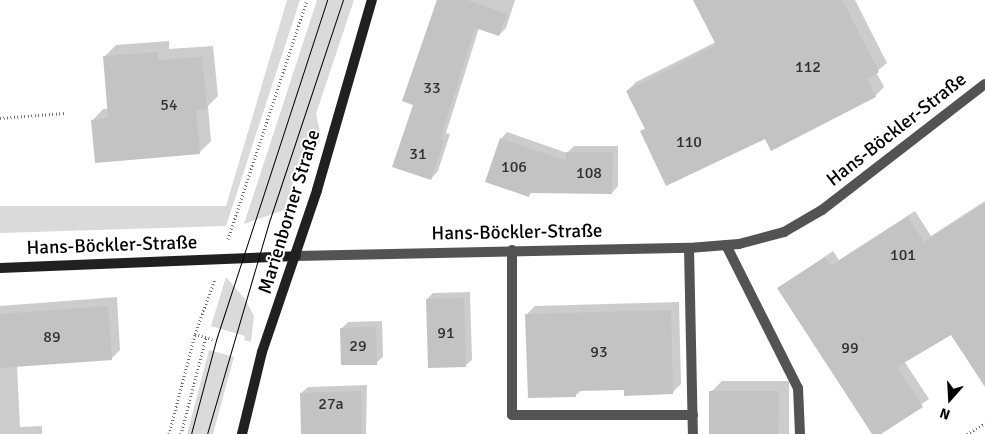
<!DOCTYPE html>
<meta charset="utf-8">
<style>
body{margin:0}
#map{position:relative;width:985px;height:434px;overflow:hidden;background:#fff;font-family:Signika,sans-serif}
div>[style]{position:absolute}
.green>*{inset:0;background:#dadada}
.shadow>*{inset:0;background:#0003}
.building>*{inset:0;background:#c3c3c3}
.path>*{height:3px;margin-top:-1.5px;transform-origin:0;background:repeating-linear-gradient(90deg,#757575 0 1px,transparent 0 3.5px)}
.lane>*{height:10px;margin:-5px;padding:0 5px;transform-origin:5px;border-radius:5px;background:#535353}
.street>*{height:10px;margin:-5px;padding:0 5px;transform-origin:5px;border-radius:5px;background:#535353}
.secondary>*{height:10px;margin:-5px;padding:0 5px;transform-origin:5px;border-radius:5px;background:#202020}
.tram>*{height:1px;margin:-0.5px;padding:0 0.5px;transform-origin:0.5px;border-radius:0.5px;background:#000}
span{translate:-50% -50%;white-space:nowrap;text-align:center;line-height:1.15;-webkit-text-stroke:4px #fff;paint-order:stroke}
.number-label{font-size:16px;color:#313131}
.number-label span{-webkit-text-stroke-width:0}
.street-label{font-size:19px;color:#000}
.north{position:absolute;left:925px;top:374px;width:50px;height:50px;-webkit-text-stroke:4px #fff;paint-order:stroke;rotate:199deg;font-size:14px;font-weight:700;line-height:20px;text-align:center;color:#000}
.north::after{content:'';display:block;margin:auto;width:18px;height:22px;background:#000;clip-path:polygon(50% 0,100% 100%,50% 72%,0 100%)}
</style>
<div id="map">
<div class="green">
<i style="clip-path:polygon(287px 0,300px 0,226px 226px,0 233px,0 206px,226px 206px)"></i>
<i style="clip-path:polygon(317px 0,354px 0,316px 114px,321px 136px,313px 159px,302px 155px,284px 210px,244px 224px)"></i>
<i style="clip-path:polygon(226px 277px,245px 299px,254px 316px,251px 342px,244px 340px,245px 336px,211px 326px)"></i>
<i style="clip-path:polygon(209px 350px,234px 357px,213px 434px,187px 434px)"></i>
</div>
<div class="shadow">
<i style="clip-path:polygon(437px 0,515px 0,506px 28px,499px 35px,479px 28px,446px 133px,450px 134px,438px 171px,431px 179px,414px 104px,404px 100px)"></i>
<i style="clip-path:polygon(695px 0,855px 0,887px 63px,876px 72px,884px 87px,875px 96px,765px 137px,641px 132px,646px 127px,627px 91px,636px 82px,716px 42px)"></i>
<i style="clip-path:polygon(169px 41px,169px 49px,213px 46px,218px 96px,208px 106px,211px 141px,200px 152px,92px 121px,103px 109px,109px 109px,104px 57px,116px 45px)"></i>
<i style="clip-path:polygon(507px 132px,567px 153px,574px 146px,618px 146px,618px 186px,612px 193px,532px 192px,528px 196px,501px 139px)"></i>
<i style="clip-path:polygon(985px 201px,985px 369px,951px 333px,904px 361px,929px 399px,879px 434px,873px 434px,779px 288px,833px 251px,839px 260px,915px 211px,931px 236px)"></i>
<i style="clip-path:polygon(470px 292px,472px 360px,465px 366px,427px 299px,433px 293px)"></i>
<i style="clip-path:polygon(117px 297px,120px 350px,111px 359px,17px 365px,20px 427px,42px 426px,42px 434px,0 434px,0 306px)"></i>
<i style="clip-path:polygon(679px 302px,681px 384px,672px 393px,625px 389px,582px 390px,575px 396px,527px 314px,535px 306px)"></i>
<i style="clip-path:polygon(382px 321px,383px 357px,376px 363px,341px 329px,348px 322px)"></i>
<i style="clip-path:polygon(722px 381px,789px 381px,789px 434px,711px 434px,711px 392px)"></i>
<i style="clip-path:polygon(367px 385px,366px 434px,302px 434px,301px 393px,308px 387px)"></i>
</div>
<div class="building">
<i style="clip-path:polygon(437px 0,467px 0,507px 14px,499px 36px,475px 28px,440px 140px,444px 141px,431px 180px,392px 167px,413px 105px,402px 101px)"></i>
<i style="clip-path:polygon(693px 0,842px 0,879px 72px,867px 79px,876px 97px,771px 151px,765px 139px,666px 186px,640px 131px,645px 129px,626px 91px,716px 45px)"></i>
<i style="clip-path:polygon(158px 52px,158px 60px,202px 57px,207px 109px,196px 110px,200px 154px,95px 163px,91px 120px,108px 118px,103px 56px)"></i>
<i style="clip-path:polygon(500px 138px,566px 161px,566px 152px,613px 152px,612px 194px,530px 193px,529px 197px,485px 182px)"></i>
<i style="clip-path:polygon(985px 203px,985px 387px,951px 335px,897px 367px,923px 407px,881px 434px,872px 434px,777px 288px,825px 257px,831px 266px,908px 217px,924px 242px)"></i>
<i style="clip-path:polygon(464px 298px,466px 367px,428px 368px,426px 299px)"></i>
<i style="clip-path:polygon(108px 306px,112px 360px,0 368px,0 314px)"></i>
<i style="clip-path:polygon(671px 310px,673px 394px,624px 396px,624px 390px,576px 391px,576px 397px,528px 398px,525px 314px)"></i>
<i style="clip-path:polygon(376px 327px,377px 365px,341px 365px,340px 328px)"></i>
<i style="clip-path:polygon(361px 391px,362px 434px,301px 434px,300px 393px)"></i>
<i style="clip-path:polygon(709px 391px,779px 391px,778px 434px,709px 434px)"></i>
</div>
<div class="path">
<i style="left:0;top:118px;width:65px;rotate:-4.4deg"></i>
<i style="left:228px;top:239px;width:252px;rotate:-71.7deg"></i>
<i style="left:195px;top:334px;width:18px;rotate:16deg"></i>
<i style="left:169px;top:434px;width:103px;rotate:-75.4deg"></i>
<i style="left:195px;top:334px;width:59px;rotate:-70deg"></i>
<i style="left:181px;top:434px;width:100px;rotate:-75.5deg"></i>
<i style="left:967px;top:434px;width:21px;rotate:-31deg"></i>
</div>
<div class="lane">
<i style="left:726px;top:245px;width:160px;rotate:63.3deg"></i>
<i style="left:798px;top:388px;width:46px;rotate:87.5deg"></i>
<i style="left:689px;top:248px;width:186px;rotate:88.8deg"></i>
<i style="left:512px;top:250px;width:165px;rotate:90deg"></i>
<i style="left:512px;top:415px;width:181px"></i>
</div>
<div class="street">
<i style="left:296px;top:256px;width:393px;rotate:-1.2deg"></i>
<i style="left:689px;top:248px;width:50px;rotate:-4.6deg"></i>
<i style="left:739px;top:244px;width:47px;rotate:-14.9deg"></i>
<i style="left:784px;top:232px;width:44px;rotate:-30.1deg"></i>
<i style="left:822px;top:210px;width:206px;rotate:-37.7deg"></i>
</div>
<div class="secondary">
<i style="left:0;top:268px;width:296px;rotate:-2.3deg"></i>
<i style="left:242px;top:434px;width:84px;rotate:-76.3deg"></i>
<i style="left:262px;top:352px;width:171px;rotate:-71.2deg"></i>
<i style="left:317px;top:190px;width:198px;rotate:-73.9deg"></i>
</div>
<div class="tram">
<i style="left:191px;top:434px;width:97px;rotate:-75.1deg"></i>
<i style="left:216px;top:340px;width:358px;rotate:-71.9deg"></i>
<i style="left:207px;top:434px;width:224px;rotate:-73.7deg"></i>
<i style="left:270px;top:219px;width:231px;rotate:-71.6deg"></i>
</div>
<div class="number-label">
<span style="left:808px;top:67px">112</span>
<span style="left:432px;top:88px">33</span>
<span style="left:169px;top:105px">54</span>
<span style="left:689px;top:142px">110</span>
<span style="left:418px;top:154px">31</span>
<span style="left:514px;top:167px">106</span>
<span style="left:589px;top:173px">108</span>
<span style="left:903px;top:255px">101</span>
<span style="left:446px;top:333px">91</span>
<span style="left:52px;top:337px">89</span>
<span style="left:358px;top:346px">29</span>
<span style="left:850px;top:348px">99</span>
<span style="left:599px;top:352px">93</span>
<span style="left:331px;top:404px">27a</span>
</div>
<div class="street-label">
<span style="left:897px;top:130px;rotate:-38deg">Hans-Böckler-Straße</span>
<span style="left:290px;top:212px;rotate:-73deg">Marienborner Straße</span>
<span style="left:517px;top:233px;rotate:-1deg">Hans-Böckler-Straße</span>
<span style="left:112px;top:246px;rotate:-2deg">Hans-Böckler-Straße</span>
</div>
<div class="north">N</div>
</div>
